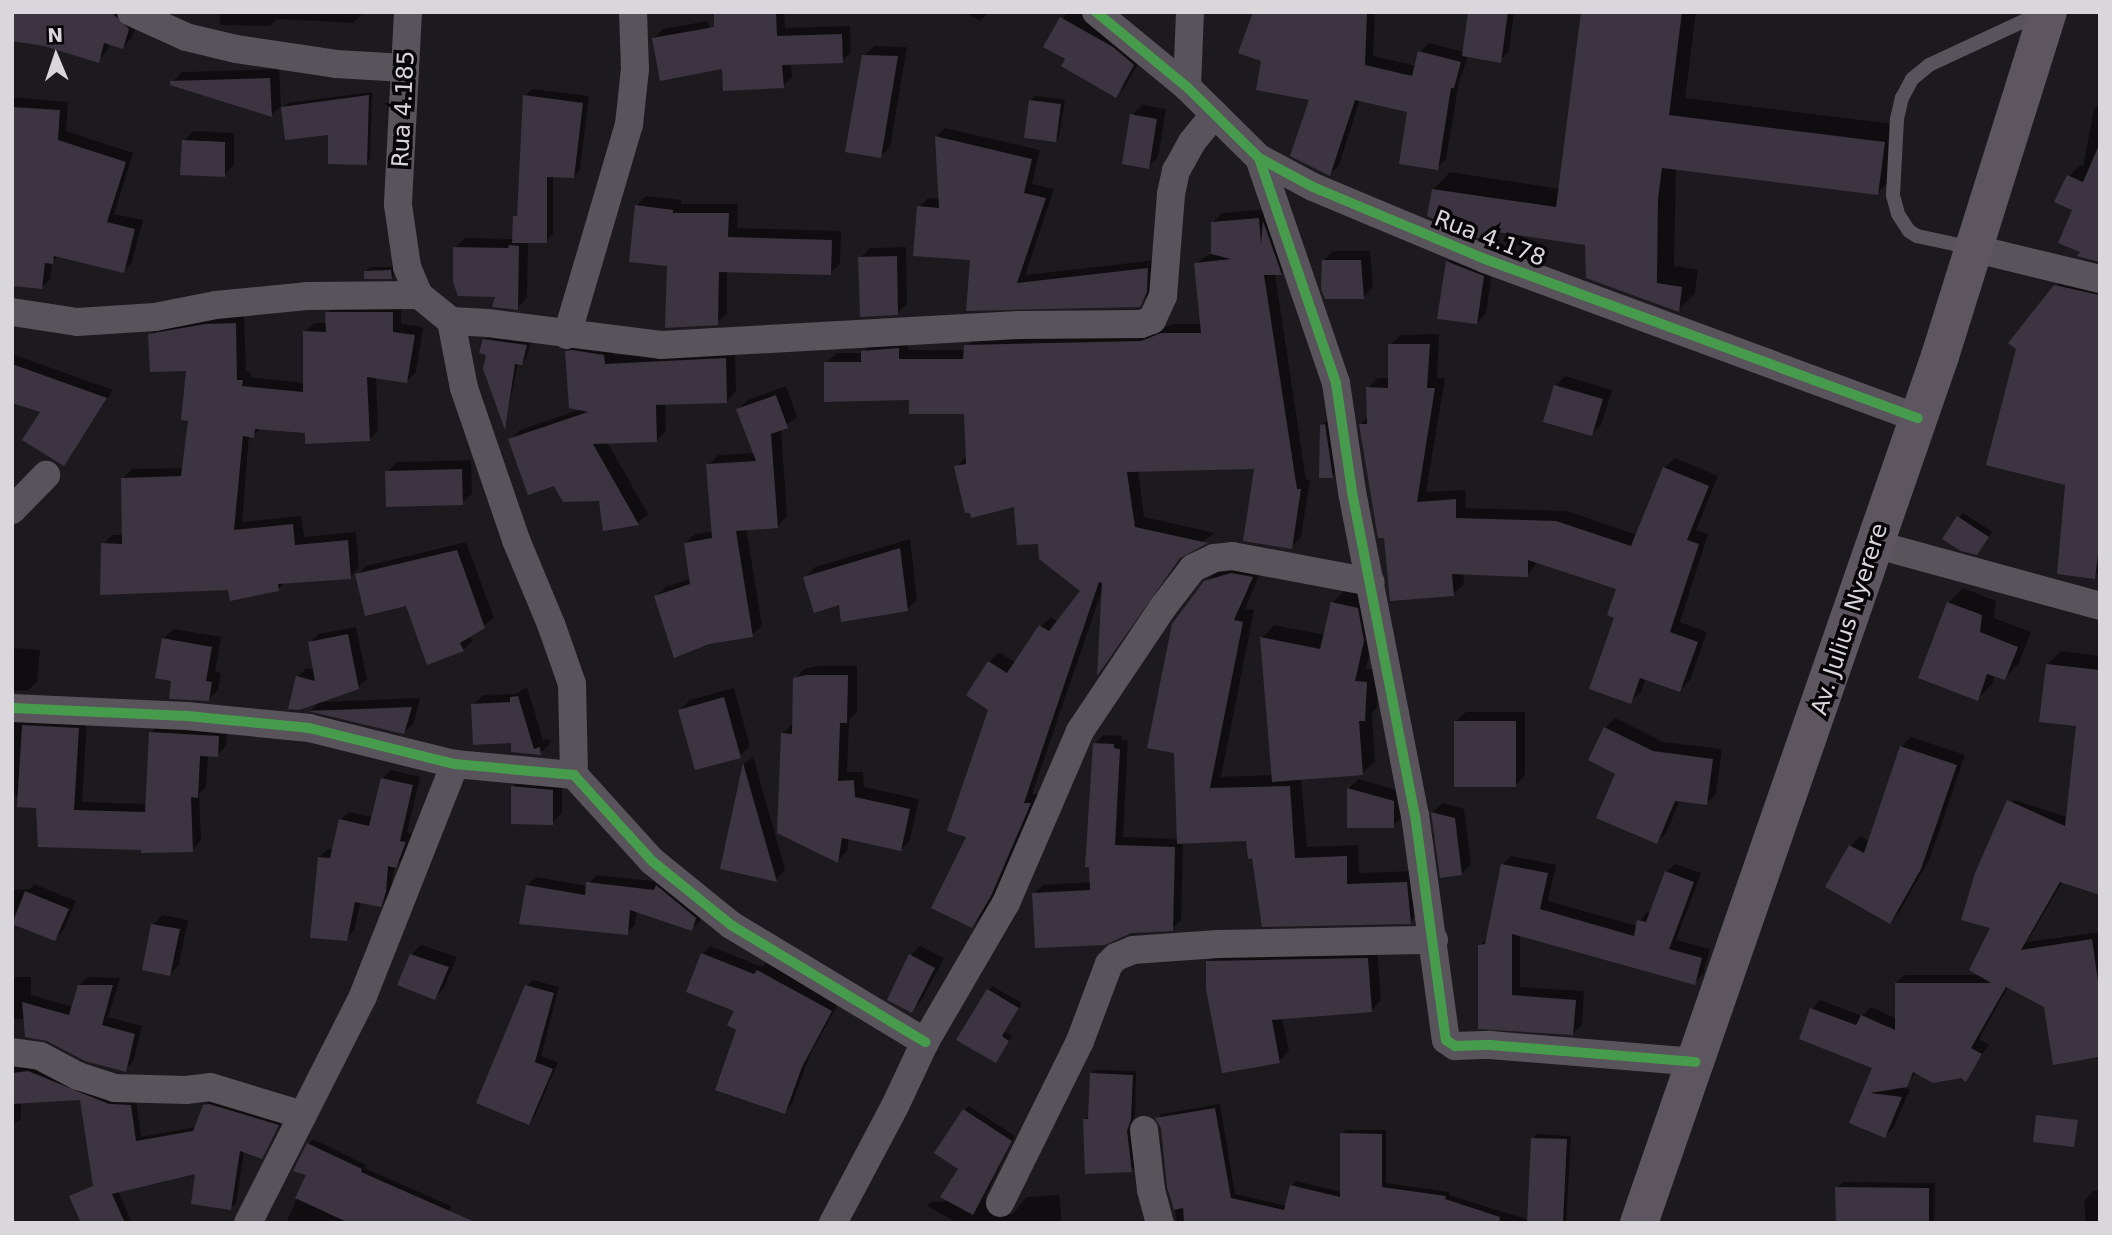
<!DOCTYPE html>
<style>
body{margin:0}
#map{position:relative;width:2112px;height:1235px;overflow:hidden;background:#1d1a1f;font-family:"DejaVu Sans",sans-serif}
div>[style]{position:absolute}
.shadow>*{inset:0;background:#0007}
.building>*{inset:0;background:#3d3441}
.service>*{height:14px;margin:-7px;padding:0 7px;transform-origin:7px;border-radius:7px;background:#59535b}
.minor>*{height:28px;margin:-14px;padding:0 14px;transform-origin:14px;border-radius:14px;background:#59535b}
.secondary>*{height:38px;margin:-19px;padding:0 19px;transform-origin:19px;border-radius:19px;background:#5d5660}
.cycleway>*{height:10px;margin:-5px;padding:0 5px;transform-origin:5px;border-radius:5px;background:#469c4c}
span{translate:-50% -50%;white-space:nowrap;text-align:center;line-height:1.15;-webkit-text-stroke:7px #070508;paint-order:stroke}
.street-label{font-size:23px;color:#dad7dc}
.frame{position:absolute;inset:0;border:14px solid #dad7dc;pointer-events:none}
.north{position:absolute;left:21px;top:21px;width:70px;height:70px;-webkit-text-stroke:5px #070508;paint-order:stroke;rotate:358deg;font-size:19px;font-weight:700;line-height:28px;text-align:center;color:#dad7dc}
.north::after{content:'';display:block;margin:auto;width:24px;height:32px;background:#dad7dc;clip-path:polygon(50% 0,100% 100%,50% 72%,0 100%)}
</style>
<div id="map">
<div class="shadow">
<i style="clip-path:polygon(12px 12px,127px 12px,138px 20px,132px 37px,123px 47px,110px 43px,107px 51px,98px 61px)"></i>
<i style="clip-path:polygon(220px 12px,364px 12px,354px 23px,277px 19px,270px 26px,220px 25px)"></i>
<i style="clip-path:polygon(729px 12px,784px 12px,785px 28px,850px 26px,851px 52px,842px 61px,791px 63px,792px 77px,783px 86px,724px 67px,654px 38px,663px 29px,708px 21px,718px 58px)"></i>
<i style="clip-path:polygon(964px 12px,989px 12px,980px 21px)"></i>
<i style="clip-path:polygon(1067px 12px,1079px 12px,1122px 38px,1143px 55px,1125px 86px,1115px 96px,1045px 46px)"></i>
<i style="clip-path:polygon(1256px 12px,1375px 12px,1373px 56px,1416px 66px,1420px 52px,1429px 43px,1464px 52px,1470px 12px,1514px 12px,1509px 51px,1500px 61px,1468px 56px,1459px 82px,1446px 159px,1437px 168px,1409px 111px,1360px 99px,1339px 165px,1330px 174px,1311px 99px,1263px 60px)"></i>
<i style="clip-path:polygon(1583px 12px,1696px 12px,1685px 98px,1901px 125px,1895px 176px,1877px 193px,1676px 168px,1674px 266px,1698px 270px,1695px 293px,1678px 310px,1586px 244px,1499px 230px,1488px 240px,1433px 190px,1450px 172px,1560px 189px)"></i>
<i style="clip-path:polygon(874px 46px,907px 47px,890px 147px,880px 156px,864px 56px)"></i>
<i style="clip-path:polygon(279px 69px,281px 106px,271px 115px,172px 82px,182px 72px)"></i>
<i style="clip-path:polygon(532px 89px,589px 96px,580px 170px,573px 177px,553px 176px,553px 234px,546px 241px,528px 241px,527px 298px,517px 308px,497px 295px,455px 248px,465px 238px,514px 239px,515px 217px,519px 212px,525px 96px)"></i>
<i style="clip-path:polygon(372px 92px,370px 159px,366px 163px,330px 133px,283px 107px,288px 103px)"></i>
<i style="clip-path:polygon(1035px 96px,1065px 100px,1059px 136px,1055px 140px,1031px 101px)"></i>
<i style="clip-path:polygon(12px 97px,68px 102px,66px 131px,133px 153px,114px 214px,143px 220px,132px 262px,123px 271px,59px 255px,52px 262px,50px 279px,41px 288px,12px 284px)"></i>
<i style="clip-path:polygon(2100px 103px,2100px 261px,2083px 252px,2074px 210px,2057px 201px,2069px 176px,2080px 165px,2083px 167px,2094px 109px)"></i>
<i style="clip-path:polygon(1142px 105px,1166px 109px,1158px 157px,1148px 167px,1132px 115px)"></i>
<i style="clip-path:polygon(945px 128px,1040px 150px,1032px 184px,1054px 189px,1025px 275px,1157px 260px,1155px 281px,1147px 296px,1137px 306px,968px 310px,972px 258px,919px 207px,928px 198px,940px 199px,936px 137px)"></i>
<i style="clip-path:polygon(193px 131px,234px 133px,234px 165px,224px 175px,184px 141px)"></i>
<i style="clip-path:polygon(646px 196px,682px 200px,681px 204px,738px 204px,737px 228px,841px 231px,840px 264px,830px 273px,727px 270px,727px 314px,717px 323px,668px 264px,636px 206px)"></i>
<i style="clip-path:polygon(1268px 209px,1291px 264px,1281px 274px,1275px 274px,1306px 480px,1310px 480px,1301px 537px,1291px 547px,1256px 467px,1138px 470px,1144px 517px,1215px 533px,1183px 554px,1099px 672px,1103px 587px,1032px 794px,1039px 794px,1001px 884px,982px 916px,972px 926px,968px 836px,990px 709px,989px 662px,999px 652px,1016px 663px,1041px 626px,1051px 617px,1058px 622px,1083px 591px,1040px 542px,1016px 505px,956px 467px,966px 457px,965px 412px,910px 398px,826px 363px,836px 353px,863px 353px,873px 341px,908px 339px,908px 350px,965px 350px,975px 336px,1152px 331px,1173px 324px,1202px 324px,1195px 264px,1213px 251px,1212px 223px,1222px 213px)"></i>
<i style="clip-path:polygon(906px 247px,907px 304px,897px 313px,860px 258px,870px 248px)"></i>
<i style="clip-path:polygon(1333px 251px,1370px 251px,1373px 287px,1363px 297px,1323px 261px)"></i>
<i style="clip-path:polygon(1457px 252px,1493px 267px,1486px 313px,1477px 323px,1439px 317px,1448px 262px)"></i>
<i style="clip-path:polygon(370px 267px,395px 267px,396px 273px,392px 277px,366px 271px)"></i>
<i style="clip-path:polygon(2067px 275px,2100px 283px,2100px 571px,2094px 577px,2067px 484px,2056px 286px)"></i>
<i style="clip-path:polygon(336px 304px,401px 304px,401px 324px,423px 327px,416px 372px,407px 381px,376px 377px,378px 430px,369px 440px,262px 427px,253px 436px,249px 435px,242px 522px,301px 516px,304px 537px,356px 532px,359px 568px,350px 577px,286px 582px,278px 589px,229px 589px,103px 544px,112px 535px,124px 535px,123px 478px,132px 469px,183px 468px,189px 420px,188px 369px,150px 335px,159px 326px,244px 315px,246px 371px,251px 372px,250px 377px,305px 383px,305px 332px,314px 323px,327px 323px,327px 313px)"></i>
<i style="clip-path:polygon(1439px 334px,1437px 378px,1445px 378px,1426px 492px,1465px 490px,1466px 508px,1567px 511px,1637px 535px,1664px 468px,1675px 458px,1718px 476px,1696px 530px,1708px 534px,1680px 622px,1707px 632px,1690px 680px,1680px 690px,1646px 678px,1641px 692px,1630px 702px,1617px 617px,1618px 588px,1538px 561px,1527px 576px,1463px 573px,1464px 584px,1453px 594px,1385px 536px,1361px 424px,1368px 417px,1368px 388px,1378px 378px,1390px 378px,1390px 345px,1401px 335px)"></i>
<i style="clip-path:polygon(489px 336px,531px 341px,526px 359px,518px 363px,505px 426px,484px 340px)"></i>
<i style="clip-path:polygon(576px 342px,614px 345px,614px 355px,735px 349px,736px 391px,727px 401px,665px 403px,666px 431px,656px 441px,607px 442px,648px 514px,638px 523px,604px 529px,600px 500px,555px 484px,510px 440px,520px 430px,582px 409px,567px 352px)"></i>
<i style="clip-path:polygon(12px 354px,113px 390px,64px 464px,42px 411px,12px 401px)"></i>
<i style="clip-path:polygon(1565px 376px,1612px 390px,1601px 425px,1592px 434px,1556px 386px)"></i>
<i style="clip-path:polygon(786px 386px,797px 417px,781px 429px,787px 516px,778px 526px,746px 528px,762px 626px,752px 635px,656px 596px,666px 587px,691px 578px,685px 543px,695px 534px,713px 531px,708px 465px,718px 455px,754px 453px,738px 409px,748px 400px)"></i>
<i style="clip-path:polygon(1332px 416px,1342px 467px,1332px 476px,1322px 425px)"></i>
<i style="clip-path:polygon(471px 460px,472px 494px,462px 503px,387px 472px,397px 462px)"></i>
<i style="clip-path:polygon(1963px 513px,1993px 532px,1977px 553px,1959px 517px)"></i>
<i style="clip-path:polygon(910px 539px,917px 600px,907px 609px,841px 603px,805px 577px,815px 567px)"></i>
<i style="clip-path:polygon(466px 542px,494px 618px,470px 635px,472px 641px,463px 650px,408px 604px,357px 575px,366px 566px)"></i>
<i style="clip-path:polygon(1263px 565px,1245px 609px,1254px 610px,1221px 777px,1273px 775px,1262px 638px,1274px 625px,1325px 635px,1332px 603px,1345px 590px,1370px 595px,1376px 627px,1366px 669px,1379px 669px,1377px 707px,1372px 713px,1375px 761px,1362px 774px,1301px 778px,1307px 847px,1358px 845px,1359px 873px,1419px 871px,1422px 910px,1410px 922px,1254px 857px,1248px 840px,1183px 842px,1181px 920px,1172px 929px,1034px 894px,1043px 885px,1091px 882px,1095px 744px,1103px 735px,1122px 736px,1122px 740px,1128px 740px,1123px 837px,1179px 839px,1205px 582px,1218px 570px)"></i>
<i style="clip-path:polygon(1963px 588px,1996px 601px,1994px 618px,2031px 632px,2019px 663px,2005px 678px,1995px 675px,1992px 684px,1978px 699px,1948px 603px)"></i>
<i style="clip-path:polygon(356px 627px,367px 679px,358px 687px,299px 709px,298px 677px,306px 668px,315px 670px,310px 643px,318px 634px)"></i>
<i style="clip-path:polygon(173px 629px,221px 637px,215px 672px,221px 673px,218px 690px,208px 700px,173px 680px,163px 639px)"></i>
<i style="clip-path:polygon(12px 648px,40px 650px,37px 682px,28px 690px,12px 691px)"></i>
<i style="clip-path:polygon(2061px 651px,2100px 656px,2100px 788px,2078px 725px,2048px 664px)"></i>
<i style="clip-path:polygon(817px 666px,857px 666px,857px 712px,849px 720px,847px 772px,863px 772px,864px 787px,919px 799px,910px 840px,901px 849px,849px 838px,847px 851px,837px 861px,783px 734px,792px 724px,795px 679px,804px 669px)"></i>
<i style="clip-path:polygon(527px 687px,543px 740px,549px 739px,550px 744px,540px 753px,512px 741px,473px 705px,483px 695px,516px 694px)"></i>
<i style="clip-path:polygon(734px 688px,750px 746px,740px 756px,680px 710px,690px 700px)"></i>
<i style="clip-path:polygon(420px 698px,414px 723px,404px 732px,311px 710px,320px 702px)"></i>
<i style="clip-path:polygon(12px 712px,87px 720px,82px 802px,147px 804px,151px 733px,160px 724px,227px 728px,226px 746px,217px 755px,208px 755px,206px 787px,199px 794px,201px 841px,192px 850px,142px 848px,12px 794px)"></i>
<i style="clip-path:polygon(1466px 712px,1525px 712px,1525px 775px,1516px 785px,1456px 721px)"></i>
<i style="clip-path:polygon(1615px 718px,1663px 742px,1722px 749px,1716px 794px,1707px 803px,1680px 800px,1666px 833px,1656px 842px,1617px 773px,1605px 728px)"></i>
<i style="clip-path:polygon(1911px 737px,1965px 755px,1930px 858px,1899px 913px,1890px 922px,1827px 886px,1851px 846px,1860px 836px,1869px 841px,1901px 747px)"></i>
<i style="clip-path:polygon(753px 756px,785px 870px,776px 880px,722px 867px,744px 764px)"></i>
<i style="clip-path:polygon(391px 770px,420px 777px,407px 832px,413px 834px,404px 858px,395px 866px,389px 896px,380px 905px,361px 901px,354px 930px,346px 939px,319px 857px,328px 849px,333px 850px,340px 820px,349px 812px,373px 817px,382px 779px)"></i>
<i style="clip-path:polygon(522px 777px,562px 781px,562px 813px,552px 823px,512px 787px)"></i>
<i style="clip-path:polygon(1358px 779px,1403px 792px,1403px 816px,1393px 826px,1348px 789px)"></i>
<i style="clip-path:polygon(2014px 800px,2100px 828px,2063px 881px,2027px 942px,2100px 932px,2100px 1058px,2055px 1063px,2046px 1005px,2008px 987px,1979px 1039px,1989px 1045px,1966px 1079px,1917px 1072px,1903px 1088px,1910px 1089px,1894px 1127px,1885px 1136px,1851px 1122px,1875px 1067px,1812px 1009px,1820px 1000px,1862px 1016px,1871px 1007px,1897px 1019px,1896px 983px,1905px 975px,1980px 975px,1993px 927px,2005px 809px)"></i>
<i style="clip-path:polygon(1443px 803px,1464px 809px,1471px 864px,1462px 873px,1442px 876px,1433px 812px)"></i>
<i style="clip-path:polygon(1511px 856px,1556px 865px,1548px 901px,1637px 926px,1647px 912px,1651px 913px,1666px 872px,1675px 864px,1701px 873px,1676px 940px,1710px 949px,1703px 974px,1694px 983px,1520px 935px,1520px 987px,1584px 991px,1582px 1025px,1573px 1033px,1480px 1027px,1480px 945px,1488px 937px,1502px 865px)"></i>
<i style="clip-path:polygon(596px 875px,661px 882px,704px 909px,700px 921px,691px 929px,637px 911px,635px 925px,627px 933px,527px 885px,536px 877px,587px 886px)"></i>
<i style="clip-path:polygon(34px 884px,76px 901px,63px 931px,55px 939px,12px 922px,12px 890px,30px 889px)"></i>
<i style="clip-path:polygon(162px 915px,188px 920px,179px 965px,170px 974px,153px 925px)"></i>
<i style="clip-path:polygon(421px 945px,457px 957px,444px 988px,435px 998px,411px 955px)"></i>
<i style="clip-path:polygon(710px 946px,762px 967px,766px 963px,839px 1002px,809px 1057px,792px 1104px,785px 1112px,738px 1029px,737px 1010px,703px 954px)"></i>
<i style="clip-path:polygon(920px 946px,944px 958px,921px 1001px,911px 1011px,911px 955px)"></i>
<i style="clip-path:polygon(1377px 949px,1381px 1000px,1372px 1010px,1282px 1017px,1289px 1051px,1279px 1061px,1208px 962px,1218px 952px)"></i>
<i style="clip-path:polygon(12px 977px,31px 977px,31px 995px,73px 1007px,79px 986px,87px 977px,120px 978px,108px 1017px,142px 1026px,133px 1062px,125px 1070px,117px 1070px,85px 1059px,25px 1019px,12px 1019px)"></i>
<i style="clip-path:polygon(533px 980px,559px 987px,541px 1056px,558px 1062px,535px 1116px,529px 1123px,527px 986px)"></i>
<i style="clip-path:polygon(992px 986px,1022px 1003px,1005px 1032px,1012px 1036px,996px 1061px,988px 991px)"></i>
<i style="clip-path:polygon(41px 1067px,136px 1100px,141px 1137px,197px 1127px,204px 1106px,210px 1100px,283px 1120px,261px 1157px,244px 1151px,236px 1203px,230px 1209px,198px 1172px,118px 1191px,132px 1223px,96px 1223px,94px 1182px,81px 1098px,21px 1102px,21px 1119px,12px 1125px,12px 1068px)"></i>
<i style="clip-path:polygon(1096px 1070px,1136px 1071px,1135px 1115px,1131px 1126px,1136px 1166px,1131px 1170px,1085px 1119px,1090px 1114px,1091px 1074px)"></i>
<i style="clip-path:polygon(1220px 1104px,1235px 1194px,1287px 1206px,1292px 1186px,1296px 1181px,1342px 1192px,1342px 1134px,1346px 1130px,1386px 1130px,1386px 1183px,1449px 1192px,1449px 1195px,1529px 1220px,1533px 1139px,1537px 1134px,1571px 1136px,1566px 1223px,1177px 1223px,1162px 1128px,1157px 1119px,1162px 1114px)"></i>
<i style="clip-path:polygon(969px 1106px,1015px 1136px,985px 1197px,991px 1209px,1006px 1216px,1014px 1213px,1026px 1197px,1059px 1195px,1062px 1223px,958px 1223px,927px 1206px,931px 1202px,951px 1201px,960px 1168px,964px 1110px)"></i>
<i style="clip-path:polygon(313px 1139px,366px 1165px,364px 1168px,451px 1206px,444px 1223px,286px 1223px,308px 1174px,309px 1144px)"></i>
<i style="clip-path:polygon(1843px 1182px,1935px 1183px,1934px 1223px,1838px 1223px,1837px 1188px)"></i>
<i style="clip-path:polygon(2100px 1190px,2100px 1223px,2086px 1223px,2084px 1201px,2093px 1191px)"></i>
</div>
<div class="building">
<i style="clip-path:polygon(12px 12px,111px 12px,129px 29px,123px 49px,104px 43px,99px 63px,44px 46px,12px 41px)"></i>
<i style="clip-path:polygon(776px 12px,777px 36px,842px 34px,843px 63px,782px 65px,784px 88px,723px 91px,722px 69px,660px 81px,652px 38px,714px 27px,714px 14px)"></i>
<i style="clip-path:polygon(1253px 12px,1367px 13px,1365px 65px,1412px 76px,1418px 51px,1461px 62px,1454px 88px,1451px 88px,1438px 170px,1399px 164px,1407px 112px,1355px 100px,1330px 176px,1290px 156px,1309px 100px,1256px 90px,1261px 61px,1238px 53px)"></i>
<i style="clip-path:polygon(1468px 12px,1508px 12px,1501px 63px,1462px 56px)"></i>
<i style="clip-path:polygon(1581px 12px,1682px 12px,1669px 115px,1885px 142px,1878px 195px,1662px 168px,1658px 199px,1657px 283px,1682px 287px,1679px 312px,1586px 278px,1585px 245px,1490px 231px,1489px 243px,1427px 216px,1432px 189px,1556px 207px)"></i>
<i style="clip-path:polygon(1060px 17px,1113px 47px,1134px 65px,1116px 98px,1061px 66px,1065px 59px,1043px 47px)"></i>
<i style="clip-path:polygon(862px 55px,898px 56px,881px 158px,845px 152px)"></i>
<i style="clip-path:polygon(270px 78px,272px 117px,170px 85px,170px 81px)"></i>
<i style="clip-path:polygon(369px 95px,367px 165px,328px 164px,328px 135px,285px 140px,281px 107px)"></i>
<i style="clip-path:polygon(523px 95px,583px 103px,574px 178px,547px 177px,547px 243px,512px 243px,513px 216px,517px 216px)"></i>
<i style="clip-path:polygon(1029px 100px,1061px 104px,1056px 142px,1024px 138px)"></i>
<i style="clip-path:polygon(12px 107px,60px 110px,58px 140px,126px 162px,107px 222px,135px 229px,124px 273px,54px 256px,53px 264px,45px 263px,42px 289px,12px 286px)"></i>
<i style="clip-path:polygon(1130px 114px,1157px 119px,1149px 169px,1122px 164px)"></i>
<i style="clip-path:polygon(935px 136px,1032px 159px,1024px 193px,1046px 198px,1017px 283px,1148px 268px,1147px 292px,1140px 307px,966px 311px,970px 260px,913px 256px,917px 206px,939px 208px)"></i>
<i style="clip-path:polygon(182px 140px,225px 142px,225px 177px,180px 175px)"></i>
<i style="clip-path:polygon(2099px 145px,2100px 145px,2100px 262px,2077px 256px,2080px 252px,2058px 243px,2072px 210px,2054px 202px,2067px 175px,2083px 182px)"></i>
<i style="clip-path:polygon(635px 205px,673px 210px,673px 213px,729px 213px,728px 237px,832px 240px,831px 275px,719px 272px,718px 325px,665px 328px,667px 266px,629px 262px)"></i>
<i style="clip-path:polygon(1259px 218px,1261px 244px,1263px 221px,1282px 275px,1264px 275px,1297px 489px,1301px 489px,1292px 549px,1243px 541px,1254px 469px,1127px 472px,1135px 527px,1208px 543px,1180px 558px,1097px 676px,1102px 583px,1099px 582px,1024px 803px,1031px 803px,991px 896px,972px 928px,931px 908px,966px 837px,947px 831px,988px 710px,966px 695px,988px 661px,1007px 673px,1039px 625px,1049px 631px,1080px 591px,1039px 559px,1038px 544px,1017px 545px,1014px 507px,971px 518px,970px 513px,965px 513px,954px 466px,966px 464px,964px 414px,909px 414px,909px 400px,824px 402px,824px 362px,861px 362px,861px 351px,899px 348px,899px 359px,963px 359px,964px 345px,1141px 341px,1161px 333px,1201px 333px,1194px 263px,1231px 259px,1207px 253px,1211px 253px,1211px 222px)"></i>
<i style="clip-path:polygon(509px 245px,519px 246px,518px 310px,492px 307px,495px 297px,458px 296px,453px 282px,453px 247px,508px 248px)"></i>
<i style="clip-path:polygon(897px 256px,898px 315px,860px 317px,858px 257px)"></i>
<i style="clip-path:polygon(1322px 260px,1361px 260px,1364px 299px,1325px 299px,1321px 289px)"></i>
<i style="clip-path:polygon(1446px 261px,1484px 276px,1477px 324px,1437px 319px)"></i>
<i style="clip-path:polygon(391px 270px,392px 279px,364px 279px,364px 271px)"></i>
<i style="clip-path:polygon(2054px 285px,2100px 295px,2100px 538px,2095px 579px,2057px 574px,2065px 485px,1986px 465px,2016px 349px,2008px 343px)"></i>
<i style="clip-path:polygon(325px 312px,393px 312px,393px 332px,415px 335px,407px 383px,367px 377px,370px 441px,305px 444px,305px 433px,255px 429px,254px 438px,243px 436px,234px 530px,293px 524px,295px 545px,348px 540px,351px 579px,278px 584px,279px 591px,230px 601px,228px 590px,100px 595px,101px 543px,122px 544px,121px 478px,181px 476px,188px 421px,181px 420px,186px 371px,150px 372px,148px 334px,205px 324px,236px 323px,237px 380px,243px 380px,242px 386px,303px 392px,303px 331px,326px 332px)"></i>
<i style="clip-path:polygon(483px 339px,527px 345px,522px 365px,515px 364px,505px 430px,483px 369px,486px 355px,479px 353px)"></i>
<i style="clip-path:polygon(1388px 344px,1430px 344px,1427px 388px,1435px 388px,1417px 502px,1456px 499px,1456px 518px,1556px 521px,1631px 546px,1663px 467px,1709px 486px,1687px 540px,1699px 544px,1670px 632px,1698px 642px,1680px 692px,1640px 678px,1631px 704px,1589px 689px,1614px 618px,1607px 615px,1616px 589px,1528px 560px,1528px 577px,1452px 574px,1454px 596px,1390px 601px,1384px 538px,1378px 538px,1359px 424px,1367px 424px,1366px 387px,1388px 388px)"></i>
<i style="clip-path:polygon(572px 350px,604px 355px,605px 364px,726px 358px,727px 403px,656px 405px,657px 442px,593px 444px,639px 525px,603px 531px,599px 501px,563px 502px,554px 486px,528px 495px,508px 439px,588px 412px,569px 408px,565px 351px)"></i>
<i style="clip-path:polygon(12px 364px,107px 398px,64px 466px,22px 440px,40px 412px,12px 403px)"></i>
<i style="clip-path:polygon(1554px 385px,1603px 399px,1592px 436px,1543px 422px)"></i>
<i style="clip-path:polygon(776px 395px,788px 428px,771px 434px,778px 528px,736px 531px,753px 637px,709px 644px,674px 658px,654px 596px,690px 584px,684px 543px,712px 538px,706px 464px,756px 461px,736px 409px)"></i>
<i style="clip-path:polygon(1325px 424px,1333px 478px,1319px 478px,1320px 425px)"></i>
<i style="clip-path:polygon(462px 469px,463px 505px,386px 507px,385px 471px)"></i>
<i style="clip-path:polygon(1957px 516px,1989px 537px,1977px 555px,1961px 551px,1942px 539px)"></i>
<i style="clip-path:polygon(900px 548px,908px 611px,841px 622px,839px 605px,814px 613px,803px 577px)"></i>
<i style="clip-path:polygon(457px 550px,485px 628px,460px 643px,464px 651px,427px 665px,406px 606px,365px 616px,355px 574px)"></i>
<i style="clip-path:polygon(1231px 573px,1253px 577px,1234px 620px,1243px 622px,1210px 788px,1290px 786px,1295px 858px,1347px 856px,1347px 884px,1407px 882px,1411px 924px,1262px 927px,1252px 858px,1248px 859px,1246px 841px,1177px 844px,1174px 753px,1147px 748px,1172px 624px,1204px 581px)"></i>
<i style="clip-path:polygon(1331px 602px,1358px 608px,1364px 641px,1355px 681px,1367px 682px,1365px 721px,1359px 721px,1363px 775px,1272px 782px,1260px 637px,1320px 649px)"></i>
<i style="clip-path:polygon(1947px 602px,1982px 615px,1980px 632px,2018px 647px,2005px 680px,1987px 674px,1978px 701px,1918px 678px)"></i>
<i style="clip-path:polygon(348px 634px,359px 689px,299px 710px,288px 709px,296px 676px,315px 681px,308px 642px)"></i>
<i style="clip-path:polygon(162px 638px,212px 647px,206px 681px,212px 682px,209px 701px,169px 699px,171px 681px,155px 678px)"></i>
<i style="clip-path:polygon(2046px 664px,2100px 670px,2100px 895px,2060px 882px,2021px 950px,2092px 939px,2100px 995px,2100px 1057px,2053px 1065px,2044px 1007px,2006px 987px,1971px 1048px,1982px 1054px,1966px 1082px,1961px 1078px,1933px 1083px,1913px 1072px,1907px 1087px,1870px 1093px,1902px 1097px,1885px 1138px,1849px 1123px,1872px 1068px,1799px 1039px,1810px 1008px,1856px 1025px,1861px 1015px,1895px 1030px,1895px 983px,1991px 983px,1969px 970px,1990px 928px,1961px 920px,1975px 873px,2007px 800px,2065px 826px,2076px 726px,2039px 722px)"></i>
<i style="clip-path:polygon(806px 675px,848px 675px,847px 723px,840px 723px,838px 781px,854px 780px,855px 797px,910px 809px,901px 851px,842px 838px,838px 863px,777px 833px,781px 733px,792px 734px,793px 678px)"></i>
<i style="clip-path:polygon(518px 696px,534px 749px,540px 747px,541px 755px,511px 752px,511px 743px,473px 745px,471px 704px,510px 702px,510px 697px)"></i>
<i style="clip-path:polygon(724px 697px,741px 758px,695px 770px,678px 710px)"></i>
<i style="clip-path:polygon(412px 707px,404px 734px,308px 711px)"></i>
<i style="clip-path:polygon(1454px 721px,1516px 721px,1516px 787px,1454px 787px)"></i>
<i style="clip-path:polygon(22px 725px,79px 728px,74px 810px,145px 812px,149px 732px,219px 736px,218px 757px,200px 756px,198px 798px,191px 797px,193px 852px,141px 853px,141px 850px,38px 847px,36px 808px,17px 807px)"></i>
<i style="clip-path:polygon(1604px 727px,1653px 751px,1713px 759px,1707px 805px,1675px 801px,1657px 844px,1596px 818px,1615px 774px,1588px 760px)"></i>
<i style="clip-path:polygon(1093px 743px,1114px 744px,1114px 748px,1120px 749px,1115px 845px,1175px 847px,1173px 931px,1131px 933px,1105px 945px,1035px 948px,1032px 893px,1090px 890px,1089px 867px,1085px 867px)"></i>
<i style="clip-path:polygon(1900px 746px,1957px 765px,1921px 869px,1890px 924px,1825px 887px,1849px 845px,1864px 853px)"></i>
<i style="clip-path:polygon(743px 763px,777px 882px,720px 869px)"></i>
<i style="clip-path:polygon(381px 778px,413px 785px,400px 841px,406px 842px,396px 868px,388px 866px,386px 892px,381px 907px,355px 902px,347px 941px,310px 938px,318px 857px,330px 858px,339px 819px,369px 826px)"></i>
<i style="clip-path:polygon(511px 786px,553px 790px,553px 825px,511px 824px)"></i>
<i style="clip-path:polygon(1347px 788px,1394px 801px,1394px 828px,1347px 828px)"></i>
<i style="clip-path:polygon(1431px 812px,1455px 818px,1462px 875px,1440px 878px)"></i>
<i style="clip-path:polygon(1501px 864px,1548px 873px,1540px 909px,1634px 936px,1637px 920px,1646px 922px,1665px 871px,1694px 882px,1669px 949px,1702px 958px,1695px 985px,1512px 934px,1512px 995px,1576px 1000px,1573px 1035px,1478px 1029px,1478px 945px,1485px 944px)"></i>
<i style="clip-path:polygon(586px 882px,654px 890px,656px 885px,696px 918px,692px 931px,630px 910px,628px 935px,519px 924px,526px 885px,585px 895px)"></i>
<i style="clip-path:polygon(25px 891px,69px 909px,55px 941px,12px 924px)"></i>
<i style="clip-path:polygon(151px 924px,180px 929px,170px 976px,142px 970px)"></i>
<i style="clip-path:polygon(701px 953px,754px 974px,757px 970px,832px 1011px,802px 1067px,785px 1114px,715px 1090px,736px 1030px,727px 1025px,734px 1011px,686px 992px)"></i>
<i style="clip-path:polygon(410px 954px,449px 967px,435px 1000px,397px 985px)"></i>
<i style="clip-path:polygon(909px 954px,935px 968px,912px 1013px,887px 1000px)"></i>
<i style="clip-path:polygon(1368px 958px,1372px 1012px,1272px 1020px,1280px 1063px,1222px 1073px,1206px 989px,1206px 961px)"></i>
<i style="clip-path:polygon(78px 985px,113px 985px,102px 1025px,135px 1034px,126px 1072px,85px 1061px,47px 1041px,25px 1037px,22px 1002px,69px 1015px)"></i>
<i style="clip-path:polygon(525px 985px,554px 993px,535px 1062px,553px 1069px,529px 1125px,476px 1103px)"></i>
<i style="clip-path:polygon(987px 989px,1019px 1008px,1002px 1036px,1009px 1041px,996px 1063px,956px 1040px)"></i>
<i style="clip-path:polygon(28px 1071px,109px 1104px,131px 1105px,136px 1141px,193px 1131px,203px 1105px,209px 1104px,279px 1125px,262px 1159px,240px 1151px,231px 1210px,191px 1204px,195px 1174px,112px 1194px,125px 1223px,81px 1223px,69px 1196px,93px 1186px,80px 1100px,12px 1104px,12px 1073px)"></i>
<i style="clip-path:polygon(1090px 1073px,1133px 1075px,1131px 1120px,1127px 1131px,1132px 1172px,1085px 1174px,1083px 1119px,1088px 1119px)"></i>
<i style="clip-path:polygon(1215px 1108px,1231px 1198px,1284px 1210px,1290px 1185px,1340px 1197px,1340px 1133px,1382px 1134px,1382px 1187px,1446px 1196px,1445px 1199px,1500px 1217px,1499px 1223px,1184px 1223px,1183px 1208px,1174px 1210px,1167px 1187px,1161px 1128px,1155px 1118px)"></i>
<i style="clip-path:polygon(963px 1109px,1012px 1141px,973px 1215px,940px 1197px,958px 1169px,934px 1153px)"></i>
<i style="clip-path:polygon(2036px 1115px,2078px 1120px,2074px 1147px,2033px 1142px)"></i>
<i style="clip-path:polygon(1531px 1138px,1567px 1139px,1563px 1223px,1527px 1223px)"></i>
<i style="clip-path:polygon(307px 1143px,362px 1169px,361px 1172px,477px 1223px,349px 1223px,295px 1198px,306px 1175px,293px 1171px)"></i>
<i style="clip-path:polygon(1835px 1187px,1929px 1188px,1929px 1223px,1836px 1223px)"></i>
</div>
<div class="service">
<i style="left:1973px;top:248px;width:57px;rotate:-167.9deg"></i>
<i style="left:1917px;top:236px;width:9px;rotate:-148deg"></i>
<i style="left:1909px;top:231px;width:20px;rotate:-123deg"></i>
<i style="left:1898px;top:214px;width:20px;rotate:-105deg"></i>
<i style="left:1893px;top:195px;width:76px;rotate:-87deg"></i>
<i style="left:1897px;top:119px;width:22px;rotate:-77deg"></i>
<i style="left:1902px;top:98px;width:21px;rotate:-62deg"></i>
<i style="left:1912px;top:79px;width:22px;rotate:-39deg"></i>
<i style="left:1929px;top:65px;width:123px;rotate:-24.9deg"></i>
</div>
<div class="minor">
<i style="left:131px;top:12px;width:60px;rotate:24.4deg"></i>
<i style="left:186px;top:37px;width:51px;rotate:13.5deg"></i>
<i style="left:236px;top:49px;width:101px;rotate:8.5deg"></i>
<i style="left:336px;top:64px;width:69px;rotate:3.3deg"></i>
<i style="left:408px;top:12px;width:193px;rotate:93deg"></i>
<i style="left:398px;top:205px;width:63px;rotate:81.7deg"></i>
<i style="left:407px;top:267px;width:30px;rotate:67deg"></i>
<i style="left:419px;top:295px;width:41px;rotate:39.1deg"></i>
<i style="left:451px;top:321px;width:68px;rotate:79deg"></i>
<i style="left:464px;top:388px;width:161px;rotate:71.1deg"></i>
<i style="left:516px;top:540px;width:91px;rotate:67.4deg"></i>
<i style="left:551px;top:624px;width:64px;rotate:70.7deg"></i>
<i style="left:572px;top:684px;width:91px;rotate:88.7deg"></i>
<i style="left:1096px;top:12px;width:118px;rotate:39.5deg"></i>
<i style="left:1187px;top:87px;width:101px;rotate:44.6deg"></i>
<i style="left:1259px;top:158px;width:61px;rotate:28.2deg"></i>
<i style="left:1313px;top:187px;width:186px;rotate:22.7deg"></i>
<i style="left:1485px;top:259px;width:461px;rotate:20.2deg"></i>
<i style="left:1187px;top:87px;width:75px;rotate:-87.7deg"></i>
<i style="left:1259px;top:158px;width:238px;rotate:71.1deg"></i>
<i style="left:1336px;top:383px;width:110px;rotate:81.6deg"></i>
<i style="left:1352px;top:492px;width:329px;rotate:79deg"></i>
<i style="left:1415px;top:815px;width:227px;rotate:82.2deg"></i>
<i style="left:1446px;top:1040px;width:11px;rotate:34deg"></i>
<i style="left:1455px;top:1046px;width:35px;rotate:-2deg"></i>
<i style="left:1490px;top:1045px;width:206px;rotate:4.7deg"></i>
<i style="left:1976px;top:249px;width:128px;rotate:13.6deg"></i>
<i style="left:12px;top:312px;width:66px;rotate:8.7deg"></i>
<i style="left:77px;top:322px;width:78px;rotate:-3.7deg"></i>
<i style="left:155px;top:317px;width:62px;rotate:-11.1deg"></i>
<i style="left:216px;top:305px;width:91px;rotate:-5.6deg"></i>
<i style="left:307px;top:296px;width:112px;rotate:-0.5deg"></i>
<i style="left:451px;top:321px;width:37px;rotate:3deg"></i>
<i style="left:488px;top:323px;width:174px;rotate:7.2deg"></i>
<i style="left:661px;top:345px;width:360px;rotate:-3.2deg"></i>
<i style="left:1020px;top:325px;width:121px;rotate:-0.5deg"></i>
<i style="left:1141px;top:324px;width:12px;rotate:-20deg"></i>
<i style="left:1152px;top:320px;width:26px;rotate:-65deg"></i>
<i style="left:1163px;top:296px;width:102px;rotate:-85.5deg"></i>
<i style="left:1171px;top:194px;width:24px;rotate:-78deg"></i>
<i style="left:1176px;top:171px;width:33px;rotate:-61deg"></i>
<i style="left:1192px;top:142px;width:36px;rotate:-51deg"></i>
<i style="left:567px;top:335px;width:219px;rotate:-73.6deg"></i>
<i style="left:629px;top:125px;width:56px;rotate:-83.9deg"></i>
<i style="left:635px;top:69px;width:57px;rotate:-92deg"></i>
<i style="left:12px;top:510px;width:49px;rotate:-45.8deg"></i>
<i style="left:1874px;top:544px;width:234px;rotate:15.3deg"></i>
<i style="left:12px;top:708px;width:175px;rotate:2.6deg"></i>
<i style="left:187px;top:716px;width:123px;rotate:5.6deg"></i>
<i style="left:309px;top:728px;width:150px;rotate:13.9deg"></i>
<i style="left:455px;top:764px;width:120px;rotate:5.3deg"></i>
<i style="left:574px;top:775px;width:116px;rotate:47.8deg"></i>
<i style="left:652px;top:861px;width:102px;rotate:39deg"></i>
<i style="left:731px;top:925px;width:227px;rotate:31.1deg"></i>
<i style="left:12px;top:1052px;width:28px;rotate:8deg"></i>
<i style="left:40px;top:1056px;width:43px;rotate:27.8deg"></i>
<i style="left:78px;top:1076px;width:38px;rotate:18deg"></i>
<i style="left:114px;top:1088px;width:72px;rotate:1.6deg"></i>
<i style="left:186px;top:1090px;width:24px;rotate:-7deg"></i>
<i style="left:210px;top:1087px;width:97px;rotate:16.8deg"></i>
<i style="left:1144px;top:1130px;width:60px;rotate:83.3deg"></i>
<i style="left:1151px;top:1190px;width:34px;rotate:75deg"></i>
<i style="left:1000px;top:1203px;width:181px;rotate:-63.7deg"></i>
<i style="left:1080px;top:1041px;width:82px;rotate:-69.4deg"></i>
<i style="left:1109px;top:964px;width:10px;rotate:-45deg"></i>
<i style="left:1116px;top:957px;width:18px;rotate:-22deg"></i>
<i style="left:1133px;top:950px;width:85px;rotate:-4deg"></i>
<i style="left:1218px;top:944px;width:216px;rotate:-1.1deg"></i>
<i style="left:248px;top:1223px;width:254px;rotate:-63.1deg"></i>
<i style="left:363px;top:996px;width:250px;rotate:-68.4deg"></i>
<i style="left:833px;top:1223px;width:132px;rotate:-62.1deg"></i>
<i style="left:895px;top:1106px;width:71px;rotate:-64.9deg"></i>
<i style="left:925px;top:1042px;width:161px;rotate:-59.8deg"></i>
<i style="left:1006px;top:903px;width:187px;rotate:-66.7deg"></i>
<i style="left:1080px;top:731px;width:149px;rotate:-56.2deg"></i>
<i style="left:1163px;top:607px;width:49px;rotate:-52.4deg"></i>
<i style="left:1193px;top:568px;width:23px;rotate:-25deg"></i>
<i style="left:1214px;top:558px;width:18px;rotate:-6deg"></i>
<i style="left:1232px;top:556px;width:141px;rotate:10.6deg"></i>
</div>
<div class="secondary">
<i style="left:1639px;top:1223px;width:918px;rotate:-70.85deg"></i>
<i style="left:1940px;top:356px;width:361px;rotate:-72.6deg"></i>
</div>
<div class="cycleway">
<i style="left:1096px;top:12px;width:118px;rotate:39.5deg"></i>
<i style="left:1187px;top:87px;width:101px;rotate:44.6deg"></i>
<i style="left:1259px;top:158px;width:61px;rotate:28.2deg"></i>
<i style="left:1313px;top:187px;width:186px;rotate:22.7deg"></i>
<i style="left:1485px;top:259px;width:461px;rotate:20.2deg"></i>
<i style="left:1259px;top:158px;width:238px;rotate:71.1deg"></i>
<i style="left:1336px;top:383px;width:110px;rotate:81.6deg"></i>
<i style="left:1352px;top:492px;width:329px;rotate:79deg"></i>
<i style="left:1415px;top:815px;width:227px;rotate:82.2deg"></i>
<i style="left:1446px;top:1040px;width:11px;rotate:34deg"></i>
<i style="left:1455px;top:1046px;width:35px;rotate:-2deg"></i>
<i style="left:1490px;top:1045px;width:206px;rotate:4.7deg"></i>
<i style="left:12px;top:708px;width:175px;rotate:2.6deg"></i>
<i style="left:187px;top:716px;width:123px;rotate:5.6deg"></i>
<i style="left:309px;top:728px;width:150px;rotate:13.9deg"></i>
<i style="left:455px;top:764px;width:120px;rotate:5.3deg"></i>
<i style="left:574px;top:775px;width:116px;rotate:47.8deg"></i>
<i style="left:652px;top:861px;width:102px;rotate:39deg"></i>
<i style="left:731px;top:925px;width:227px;rotate:31.1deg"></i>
</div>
<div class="street-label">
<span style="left:403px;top:109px;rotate:-87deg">Rua 4.185</span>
<span style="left:1490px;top:238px;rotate:21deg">Rua 4.178</span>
<span style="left:1849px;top:619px;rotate:-72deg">Av. Julius Nyerere</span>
</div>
<div class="frame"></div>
<div class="north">N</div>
</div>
